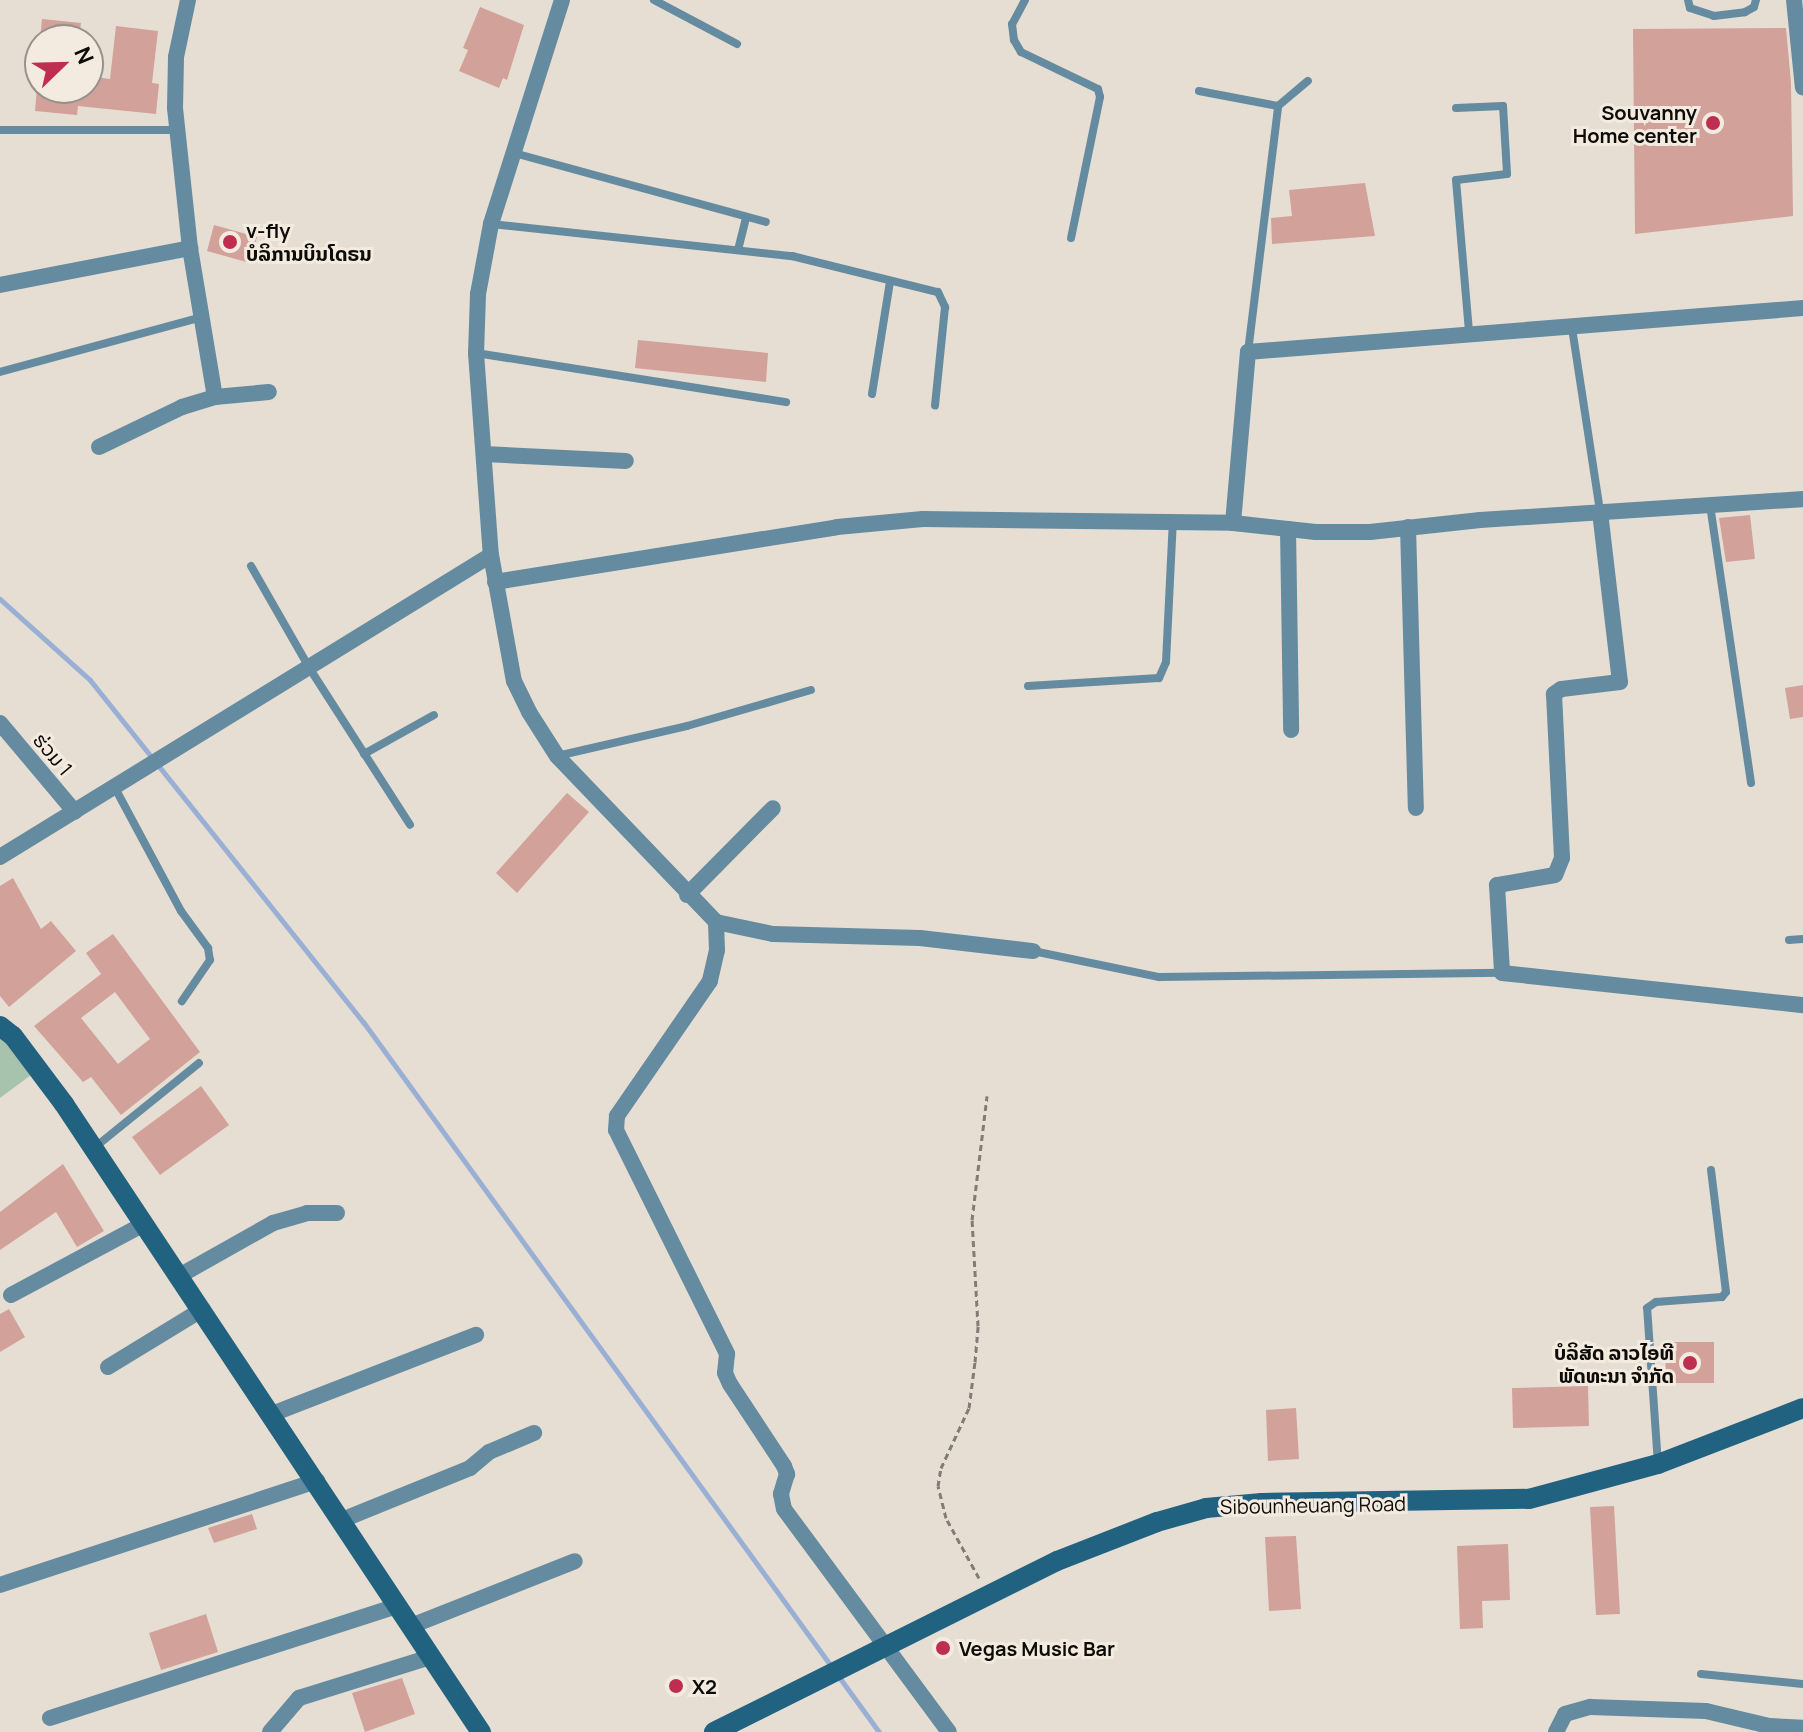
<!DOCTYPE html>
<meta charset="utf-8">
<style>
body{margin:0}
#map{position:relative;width:1803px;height:1732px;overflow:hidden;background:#e6ded3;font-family:Manrope,"Noto Sans Lao",sans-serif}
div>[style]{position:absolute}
.green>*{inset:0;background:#a8c3ad}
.stream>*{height:5px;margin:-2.5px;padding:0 2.5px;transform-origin:2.5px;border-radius:2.5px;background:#99afd4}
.building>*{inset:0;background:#d2a19a}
.path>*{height:3px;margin-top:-1.5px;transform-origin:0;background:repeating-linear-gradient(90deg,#817c74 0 6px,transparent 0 10px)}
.lane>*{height:8px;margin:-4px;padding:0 4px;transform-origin:4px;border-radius:4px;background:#648ba0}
.street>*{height:16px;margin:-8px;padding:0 8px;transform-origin:8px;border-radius:8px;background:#648ba0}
.secondary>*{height:20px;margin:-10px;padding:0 10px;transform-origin:10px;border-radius:10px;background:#216280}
.dots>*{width:22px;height:22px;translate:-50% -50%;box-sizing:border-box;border:4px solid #f3ebe0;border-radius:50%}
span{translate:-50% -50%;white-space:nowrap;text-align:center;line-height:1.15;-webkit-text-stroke:6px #f3ebe0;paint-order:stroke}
.poi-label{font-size:20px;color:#0e0c08;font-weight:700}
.right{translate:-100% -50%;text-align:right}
.left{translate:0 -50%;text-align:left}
.street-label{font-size:20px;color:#0e0c08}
.north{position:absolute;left:24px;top:24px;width:80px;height:80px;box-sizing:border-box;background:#f3ebe0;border:2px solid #97928a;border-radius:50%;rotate:67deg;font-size:22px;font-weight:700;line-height:32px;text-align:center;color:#0e0c08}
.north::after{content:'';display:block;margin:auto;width:28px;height:36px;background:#be2e51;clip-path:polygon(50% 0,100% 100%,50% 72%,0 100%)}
</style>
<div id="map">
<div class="green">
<i style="clip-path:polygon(0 1035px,31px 1075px,0 1098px)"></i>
</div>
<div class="stream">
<i style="left:0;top:599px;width:121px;rotate:42deg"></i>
<i style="left:90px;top:680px;width:439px;rotate:51.4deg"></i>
<i style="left:364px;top:1023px;width:795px;rotate:54.01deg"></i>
<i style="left:839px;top:1677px;width:68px;rotate:54deg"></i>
</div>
<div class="building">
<i style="clip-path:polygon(480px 7px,524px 25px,507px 80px,503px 78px,499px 88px,459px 71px,468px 50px,463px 48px)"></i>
<i style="clip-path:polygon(42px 19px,81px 23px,79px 40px,40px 40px)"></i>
<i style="clip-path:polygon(116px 26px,158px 31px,152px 83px,159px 84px,156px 114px,78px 106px,77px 115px,35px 111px,37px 88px,95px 88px,96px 77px,110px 79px)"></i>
<i style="clip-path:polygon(1786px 28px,1791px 83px,1793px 216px,1635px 234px,1633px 29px)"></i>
<i style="clip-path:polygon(1365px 183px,1375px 236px,1272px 244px,1271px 218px,1292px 216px,1289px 190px)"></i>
<i style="clip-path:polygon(214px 225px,257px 237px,250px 263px,207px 251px)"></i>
<i style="clip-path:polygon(638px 340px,768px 353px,766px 382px,635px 368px)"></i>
<i style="clip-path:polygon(1750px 515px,1755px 559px,1726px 562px,1719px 518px)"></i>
<i style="clip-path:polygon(1803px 685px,1803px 717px,1790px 719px,1785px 688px)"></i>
<i style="clip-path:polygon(567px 793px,589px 812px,517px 893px,496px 873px)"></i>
<i style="clip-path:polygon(13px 878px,41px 929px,51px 921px,76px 951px,9px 1007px,0 996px,0 886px)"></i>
<i style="clip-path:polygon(evenodd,113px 934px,200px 1052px,121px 1115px,91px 1077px,83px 1082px,34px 1026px,101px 974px,86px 953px,113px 934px,115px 992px,150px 1039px,118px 1064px,81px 1018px,115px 992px)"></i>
<i style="clip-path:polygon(201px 1086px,229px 1125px,160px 1175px,132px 1137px)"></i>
<i style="clip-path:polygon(63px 1164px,104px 1231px,77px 1247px,56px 1212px,0 1250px,0 1212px)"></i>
<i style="clip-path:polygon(9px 1309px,25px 1337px,0 1352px,0 1314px)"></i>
<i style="clip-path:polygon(1665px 1342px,1714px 1342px,1714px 1383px,1666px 1383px)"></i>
<i style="clip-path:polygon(1588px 1386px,1589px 1426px,1513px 1428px,1512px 1388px)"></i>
<i style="clip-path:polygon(1296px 1408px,1299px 1459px,1268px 1461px,1266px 1410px)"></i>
<i style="clip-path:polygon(1614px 1506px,1620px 1614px,1596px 1615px,1590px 1507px)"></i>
<i style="clip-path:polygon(252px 1514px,257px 1529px,214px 1543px,208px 1528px)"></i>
<i style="clip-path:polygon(1296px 1536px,1301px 1609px,1269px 1611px,1265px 1537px)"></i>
<i style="clip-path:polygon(1508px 1544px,1510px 1600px,1482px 1601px,1483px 1628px,1460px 1629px,1457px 1546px)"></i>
<i style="clip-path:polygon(206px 1614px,218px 1652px,161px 1670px,149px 1633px)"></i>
<i style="clip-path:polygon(402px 1678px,415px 1714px,365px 1732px,352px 1693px)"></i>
</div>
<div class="path">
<i style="left:979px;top:1578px;width:68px;rotate:-118.8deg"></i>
<i style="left:946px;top:1518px;width:33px;rotate:-104deg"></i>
<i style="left:938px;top:1486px;width:18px;rotate:-81deg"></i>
<i style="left:941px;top:1468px;width:66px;rotate:-65deg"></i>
<i style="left:969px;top:1408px;width:46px;rotate:-82.6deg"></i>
<i style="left:975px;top:1362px;width:36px;rotate:-85deg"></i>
<i style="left:978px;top:1326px;width:106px;rotate:-93.2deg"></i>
<i style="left:972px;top:1220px;width:125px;rotate:-83.1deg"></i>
</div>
<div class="lane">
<i style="left:654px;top:0;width:94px;rotate:27.9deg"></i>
<i style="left:1025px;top:0;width:27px;rotate:118deg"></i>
<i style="left:1012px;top:24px;width:16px;rotate:83deg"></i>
<i style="left:1014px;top:40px;width:14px;rotate:60deg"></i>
<i style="left:1021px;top:52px;width:85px;rotate:25.7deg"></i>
<i style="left:1098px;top:89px;width:8px;rotate:76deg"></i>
<i style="left:1100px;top:97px;width:144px;rotate:101.6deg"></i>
<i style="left:1688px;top:0;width:8px;rotate:76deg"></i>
<i style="left:1690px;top:8px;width:25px;rotate:18deg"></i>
<i style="left:1714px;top:16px;width:31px;rotate:-7deg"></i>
<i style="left:1745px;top:12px;width:10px;rotate:-29deg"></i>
<i style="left:1754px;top:7px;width:7px;rotate:-74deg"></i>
<i style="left:1199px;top:91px;width:80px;rotate:10.8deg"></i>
<i style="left:1456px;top:108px;width:47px;rotate:-2.4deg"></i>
<i style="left:1503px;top:106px;width:68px;rotate:86.6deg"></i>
<i style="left:1507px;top:174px;width:51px;rotate:173.3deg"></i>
<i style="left:1456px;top:180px;width:153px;rotate:85.1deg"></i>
<i style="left:0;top:130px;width:177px"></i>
<i style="left:514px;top:153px;width:261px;rotate:15.3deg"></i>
<i style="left:491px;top:224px;width:303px;rotate:6.1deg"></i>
<i style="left:792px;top:256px;width:150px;rotate:13.9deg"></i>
<i style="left:938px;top:292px;width:17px;rotate:65deg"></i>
<i style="left:945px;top:307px;width:99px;rotate:95.8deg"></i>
<i style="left:738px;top:250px;width:33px;rotate:-76deg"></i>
<i style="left:1572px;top:328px;width:186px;rotate:81.3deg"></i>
<i style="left:1248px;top:352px;width:248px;rotate:-83deg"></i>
<i style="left:1278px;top:106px;width:39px;rotate:-40deg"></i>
<i style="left:476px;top:353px;width:314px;rotate:9deg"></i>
<i style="left:0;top:372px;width:209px;rotate:-15.2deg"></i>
<i style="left:872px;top:394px;width:113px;rotate:-80.9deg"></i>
<i style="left:1710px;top:505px;width:281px;rotate:81.6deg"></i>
<i style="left:251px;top:566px;width:119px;rotate:60.2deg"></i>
<i style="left:310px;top:669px;width:185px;rotate:57.3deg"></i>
<i style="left:1028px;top:686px;width:131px;rotate:-3.5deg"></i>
<i style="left:1159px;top:678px;width:17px;rotate:-66deg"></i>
<i style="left:1166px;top:662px;width:141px;rotate:-87.2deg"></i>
<i style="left:364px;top:754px;width:80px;rotate:-29.1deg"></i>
<i style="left:557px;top:756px;width:133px;rotate:-13deg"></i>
<i style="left:687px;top:726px;width:129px;rotate:-16.2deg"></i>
<i style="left:115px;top:788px;width:140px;rotate:61.8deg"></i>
<i style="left:181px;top:911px;width:46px;rotate:53.9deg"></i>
<i style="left:208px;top:948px;width:12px;rotate:81deg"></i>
<i style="left:210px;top:960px;width:50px;rotate:124.3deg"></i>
<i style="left:1789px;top:940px;width:14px;rotate:-4deg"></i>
<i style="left:1033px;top:951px;width:129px;rotate:11.7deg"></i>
<i style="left:1159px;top:977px;width:343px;rotate:-0.7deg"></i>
<i style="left:94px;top:1148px;width:135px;rotate:-39deg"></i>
<i style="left:1658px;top:1464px;width:156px;rotate:-94deg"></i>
<i style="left:1647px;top:1308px;width:11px;rotate:-34deg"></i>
<i style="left:1656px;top:1302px;width:66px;rotate:-4.3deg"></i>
<i style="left:1722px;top:1297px;width:6px;rotate:-51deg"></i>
<i style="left:1726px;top:1292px;width:123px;rotate:-97deg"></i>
<i style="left:1701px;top:1674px;width:102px;rotate:5.6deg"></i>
</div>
<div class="street">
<i style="left:188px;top:0;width:58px;rotate:101.9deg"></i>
<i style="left:176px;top:57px;width:51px;rotate:91.1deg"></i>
<i style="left:175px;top:108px;width:141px;rotate:83.9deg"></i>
<i style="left:190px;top:248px;width:151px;rotate:80.5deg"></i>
<i style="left:562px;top:0;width:235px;rotate:107.6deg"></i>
<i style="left:491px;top:224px;width:71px;rotate:100.5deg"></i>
<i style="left:478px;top:294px;width:59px;rotate:91.9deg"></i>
<i style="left:476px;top:353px;width:203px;rotate:85.8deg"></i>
<i style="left:491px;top:555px;width:128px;rotate:79.7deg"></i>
<i style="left:514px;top:681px;width:34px;rotate:64deg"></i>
<i style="left:529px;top:712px;width:52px;rotate:57.5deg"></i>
<i style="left:557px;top:756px;width:230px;rotate:46.2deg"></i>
<i style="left:716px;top:922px;width:28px;rotate:88deg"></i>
<i style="left:717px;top:950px;width:32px;rotate:103deg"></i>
<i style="left:710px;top:981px;width:164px;rotate:124.6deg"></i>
<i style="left:617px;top:1116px;width:14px;rotate:94deg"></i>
<i style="left:616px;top:1130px;width:250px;rotate:63.6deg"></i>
<i style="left:727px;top:1354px;width:19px;rotate:96deg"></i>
<i style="left:725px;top:1373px;width:12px;rotate:66deg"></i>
<i style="left:730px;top:1384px;width:98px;rotate:56.6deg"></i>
<i style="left:784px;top:1466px;width:9px;rotate:69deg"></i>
<i style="left:787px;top:1474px;width:21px;rotate:107deg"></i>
<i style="left:781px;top:1494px;width:15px;rotate:79deg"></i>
<i style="left:784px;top:1509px;width:277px;rotate:53.5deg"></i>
<i style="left:1794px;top:0;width:88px;rotate:84.2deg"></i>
<i style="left:0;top:285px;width:194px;rotate:-11deg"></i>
<i style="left:99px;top:447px;width:92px;rotate:-25.7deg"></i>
<i style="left:182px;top:407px;width:34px;rotate:-17deg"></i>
<i style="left:215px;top:397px;width:54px;rotate:-5.3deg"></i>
<i style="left:484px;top:454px;width:142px;rotate:2.8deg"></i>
<i style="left:1600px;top:512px;width:171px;rotate:83.3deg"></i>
<i style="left:1620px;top:682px;width:59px;rotate:173.2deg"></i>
<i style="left:1561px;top:689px;width:9px;rotate:144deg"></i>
<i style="left:1554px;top:694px;width:164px;rotate:87.2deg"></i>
<i style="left:1562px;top:858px;width:18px;rotate:112deg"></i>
<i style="left:1555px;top:875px;width:59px;rotate:170.2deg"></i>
<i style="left:1497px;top:885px;width:88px;rotate:86.7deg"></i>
<i style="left:1502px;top:973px;width:303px;rotate:6.1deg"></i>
<i style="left:1233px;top:523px;width:172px;rotate:-85deg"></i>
<i style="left:1248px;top:352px;width:557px;rotate:-4.53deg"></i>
<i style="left:1408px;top:527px;width:281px;rotate:88.4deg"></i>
<i style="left:1288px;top:529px;width:201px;rotate:89.1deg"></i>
<i style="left:495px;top:582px;width:346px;rotate:-9.1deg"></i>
<i style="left:837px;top:527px;width:86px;rotate:-5.3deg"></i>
<i style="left:923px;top:519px;width:310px;rotate:0.7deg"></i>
<i style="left:1233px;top:523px;width:83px;rotate:6.2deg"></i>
<i style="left:1316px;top:532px;width:54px"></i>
<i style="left:1370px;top:532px;width:111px;rotate:-6.2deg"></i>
<i style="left:1480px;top:520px;width:324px;rotate:-3.7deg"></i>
<i style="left:0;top:723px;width:116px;rotate:49.9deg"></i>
<i style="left:0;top:857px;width:576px;rotate:-31.59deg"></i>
<i style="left:687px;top:895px;width:122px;rotate:-45.3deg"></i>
<i style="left:716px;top:922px;width:58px;rotate:11.9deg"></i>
<i style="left:773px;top:934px;width:147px;rotate:1.6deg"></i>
<i style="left:920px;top:938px;width:114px;rotate:6.6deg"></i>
<i style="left:179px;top:1276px;width:108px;rotate:-29.4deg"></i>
<i style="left:273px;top:1223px;width:35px;rotate:-16deg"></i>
<i style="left:307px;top:1213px;width:30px"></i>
<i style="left:11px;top:1295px;width:151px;rotate:-28.1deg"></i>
<i style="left:108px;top:1367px;width:111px;rotate:-31.4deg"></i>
<i style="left:272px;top:1414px;width:219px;rotate:-21.2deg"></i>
<i style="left:342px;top:1520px;width:138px;rotate:-22.1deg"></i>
<i style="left:470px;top:1468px;width:25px;rotate:-40deg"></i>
<i style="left:489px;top:1452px;width:49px;rotate:-22.9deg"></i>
<i style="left:0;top:1585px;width:334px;rotate:-18.2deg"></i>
<i style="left:411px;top:1626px;width:176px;rotate:-21.6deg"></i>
<i style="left:50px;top:1718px;width:365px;rotate:-17.9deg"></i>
<i style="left:270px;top:1732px;width:45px;rotate:-49.5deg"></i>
<i style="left:299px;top:1698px;width:138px;rotate:-17.3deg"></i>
<i style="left:1556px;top:1732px;width:20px;rotate:-63deg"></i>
<i style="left:1565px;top:1714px;width:26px;rotate:-16deg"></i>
<i style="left:1590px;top:1707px;width:116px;rotate:2deg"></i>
<i style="left:1706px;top:1711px;width:65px;rotate:13.4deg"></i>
<i style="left:1769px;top:1732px;width:6px;rotate:-90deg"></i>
<i style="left:1769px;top:1726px;width:34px;rotate:3deg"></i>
</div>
<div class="secondary">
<i style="left:0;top:1026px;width:16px;rotate:38deg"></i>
<i style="left:13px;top:1036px;width:85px;rotate:53.1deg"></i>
<i style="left:64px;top:1104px;width:754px;rotate:56.42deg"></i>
<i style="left:714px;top:1732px;width:383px;rotate:-26.5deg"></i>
<i style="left:1057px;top:1561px;width:107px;rotate:-21.3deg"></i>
<i style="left:1157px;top:1522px;width:51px;rotate:-15.9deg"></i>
<i style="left:1206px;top:1508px;width:56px;rotate:-5.1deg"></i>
<i style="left:1262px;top:1503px;width:267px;rotate:-0.9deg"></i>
<i style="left:1529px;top:1499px;width:134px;rotate:-15.2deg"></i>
<i style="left:1658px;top:1464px;width:155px;rotate:-21.1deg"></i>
</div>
<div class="dots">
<i style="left:1713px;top:123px;background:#be2e51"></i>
<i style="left:230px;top:242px;background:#be2e51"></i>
<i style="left:1690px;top:1363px;background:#be2e51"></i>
<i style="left:943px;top:1648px;background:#be2e51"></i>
<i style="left:676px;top:1686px;background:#be2e51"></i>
</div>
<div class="poi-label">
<span class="right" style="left:1697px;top:124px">Souvanny<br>Home center</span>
<span class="left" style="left:246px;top:242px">v-fly<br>ບໍລິການບິນໂດຣນ</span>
<span class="right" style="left:1674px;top:1364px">ບໍລິສັດ ລາວໄອທີ<br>ພັດທະນາ ຈຳກັດ</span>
<span class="left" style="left:959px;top:1648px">Vegas Music Bar</span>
<span class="left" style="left:692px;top:1686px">X2</span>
</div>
<div class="street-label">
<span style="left:53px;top:754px;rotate:50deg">ຮ່ວມ 1</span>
<span style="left:1313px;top:1505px;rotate:-1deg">Sibounheuang Road</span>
</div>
<div class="north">N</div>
</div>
